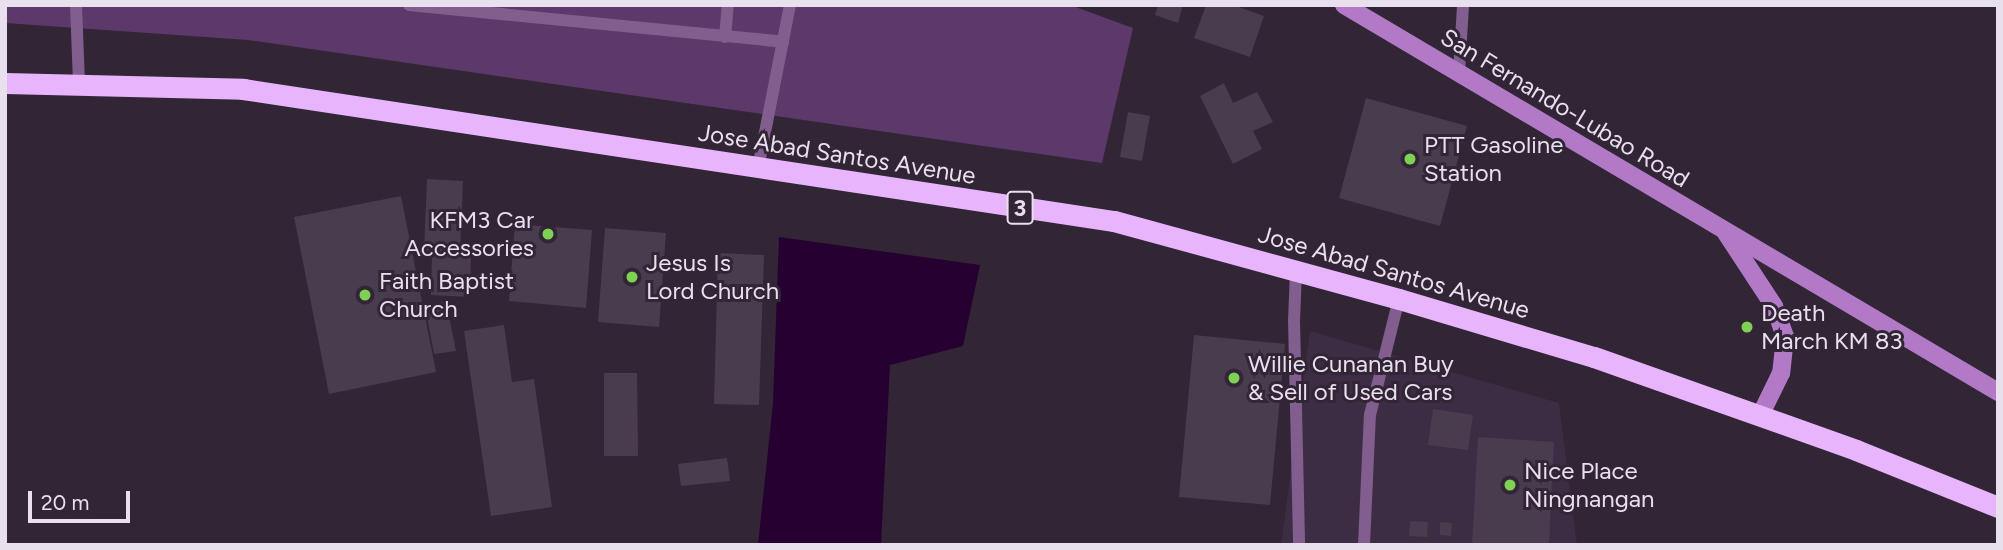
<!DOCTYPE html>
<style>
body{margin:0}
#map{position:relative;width:2003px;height:550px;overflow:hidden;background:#312536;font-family:Figtree,sans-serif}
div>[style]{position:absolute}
.built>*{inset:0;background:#3d2d44}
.green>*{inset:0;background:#5d396b}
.water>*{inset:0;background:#250031}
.building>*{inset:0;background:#4a3c4f}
.lane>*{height:12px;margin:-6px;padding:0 6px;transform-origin:6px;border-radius:6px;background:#815e8e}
.secondary>*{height:18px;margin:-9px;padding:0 9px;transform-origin:9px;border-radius:9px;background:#b279c7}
.highway>*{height:21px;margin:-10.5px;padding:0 10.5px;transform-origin:10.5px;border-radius:10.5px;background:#e8b4fc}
.dots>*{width:19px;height:19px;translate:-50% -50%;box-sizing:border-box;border:4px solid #312536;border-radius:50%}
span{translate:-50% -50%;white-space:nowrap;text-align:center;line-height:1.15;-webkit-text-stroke:6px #312536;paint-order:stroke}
.shield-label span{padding:2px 5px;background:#312536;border:2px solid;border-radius:5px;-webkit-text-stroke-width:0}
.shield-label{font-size:23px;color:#e8e0ec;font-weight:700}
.street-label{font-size:24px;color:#e8e0ec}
.poi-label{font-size:24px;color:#e8e0ec}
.left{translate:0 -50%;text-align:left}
.right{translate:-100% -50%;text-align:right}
.frame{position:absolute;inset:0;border:7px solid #e8e0ec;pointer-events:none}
.scale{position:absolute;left:28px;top:491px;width:102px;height:32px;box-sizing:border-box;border:4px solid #e8e0ec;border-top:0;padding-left:9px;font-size:21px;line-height:24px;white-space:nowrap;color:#e8e0ec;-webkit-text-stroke:5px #312536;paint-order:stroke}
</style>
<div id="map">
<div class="built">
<i style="clip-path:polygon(1310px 331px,1559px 403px,1577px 545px,1281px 545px)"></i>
</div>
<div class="green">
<i style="clip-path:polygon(5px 5px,1070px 5px,1133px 28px,1102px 163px,248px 40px,5px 23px)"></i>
</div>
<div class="water">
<i style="clip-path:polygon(779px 237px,980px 265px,963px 346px,890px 365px,881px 545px,758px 545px,773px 403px)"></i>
</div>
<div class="building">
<i style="clip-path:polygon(1158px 5px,1183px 5px,1178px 23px,1155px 15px)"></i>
<i style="clip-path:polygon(1206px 5px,1233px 5px,1264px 16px,1250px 57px,1194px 38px)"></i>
<i style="clip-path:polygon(1224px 83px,1233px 103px,1257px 92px,1273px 122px,1253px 131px,1262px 149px,1233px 164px,1200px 96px)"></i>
<i style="clip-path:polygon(1366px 98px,1467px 126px,1440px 226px,1339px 198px)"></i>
<i style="clip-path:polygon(1128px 112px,1150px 116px,1142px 161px,1120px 157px)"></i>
<i style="clip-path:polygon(427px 179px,463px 181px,460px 253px,424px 251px)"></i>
<i style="clip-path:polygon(401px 196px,436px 372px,329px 394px,294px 217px)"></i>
<i style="clip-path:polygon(515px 224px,592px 230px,586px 308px,509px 301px)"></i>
<i style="clip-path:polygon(605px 228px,666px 233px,659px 327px,598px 322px)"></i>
<i style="clip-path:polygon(718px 253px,764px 255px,759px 405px,714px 404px)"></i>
<i style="clip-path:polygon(432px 254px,471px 255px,470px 297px,431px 295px)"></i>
<i style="clip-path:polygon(446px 301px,456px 351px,434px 354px,425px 305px)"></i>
<i style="clip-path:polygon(504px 325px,512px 382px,534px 379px,552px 507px,491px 516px,464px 331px)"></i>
<i style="clip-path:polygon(1194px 335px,1285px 344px,1270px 505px,1179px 497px)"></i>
<i style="clip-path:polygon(604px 373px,637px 373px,638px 456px,604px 456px)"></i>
<i style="clip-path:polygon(1433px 409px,1473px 415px,1468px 450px,1428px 445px)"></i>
<i style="clip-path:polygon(1478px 437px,1554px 442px,1549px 545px,1472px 545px)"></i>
<i style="clip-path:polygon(727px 458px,730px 481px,681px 486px,678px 464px)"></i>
<i style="clip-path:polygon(1410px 521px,1428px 522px,1427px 537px,1409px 536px)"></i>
<i style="clip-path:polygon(1440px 522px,1452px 523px,1451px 536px,1440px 535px)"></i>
</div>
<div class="lane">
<i style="left:76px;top:5px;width:79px;rotate:87.8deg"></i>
<i style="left:409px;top:5px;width:376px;rotate:5.6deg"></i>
<i style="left:725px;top:37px;width:32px;rotate:-85deg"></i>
<i style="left:1459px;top:73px;width:68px;rotate:-86.6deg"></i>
<i style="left:758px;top:168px;width:166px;rotate:-78.9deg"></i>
<i style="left:1296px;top:271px;width:49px;rotate:92.3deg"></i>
<i style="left:1294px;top:320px;width:225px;rotate:88.7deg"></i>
<i style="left:1364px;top:545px;width:130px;rotate:-87.4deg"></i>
<i style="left:1370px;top:415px;width:120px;rotate:-76deg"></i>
</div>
<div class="secondary">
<i style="left:1344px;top:5px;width:760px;rotate:30.61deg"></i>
<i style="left:1726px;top:233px;width:87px;rotate:56.7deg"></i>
<i style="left:1774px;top:306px;width:33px;rotate:70deg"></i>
<i style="left:1785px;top:337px;width:36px;rotate:96deg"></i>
<i style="left:1781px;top:373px;width:48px;rotate:116deg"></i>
</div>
<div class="highway">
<i style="left:5px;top:83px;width:238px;rotate:1.4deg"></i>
<i style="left:243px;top:89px;width:881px;rotate:8.62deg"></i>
<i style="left:1114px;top:221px;width:295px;rotate:15.3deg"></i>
<i style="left:1399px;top:299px;width:203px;rotate:16.6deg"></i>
<i style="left:1594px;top:357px;width:278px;rotate:19.5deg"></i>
<i style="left:1856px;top:450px;width:153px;rotate:21.9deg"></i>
</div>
<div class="dots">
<i style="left:1410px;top:159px;background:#7ed153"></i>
<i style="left:548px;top:234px;background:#7ed153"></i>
<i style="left:632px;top:277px;background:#7ed153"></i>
<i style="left:365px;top:295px;background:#7ed153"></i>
<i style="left:1747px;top:327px;background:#7ed153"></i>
<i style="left:1234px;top:378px;background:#7ed153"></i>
<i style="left:1510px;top:485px;background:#7ed153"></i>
</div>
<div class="shield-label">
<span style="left:1020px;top:208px">3</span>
</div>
<div class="street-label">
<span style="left:1565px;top:108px;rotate:31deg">San Fernando-Lubao Road</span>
<span style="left:837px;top:154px;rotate:9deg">Jose Abad Santos Avenue</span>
<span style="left:1394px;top:272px;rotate:16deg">Jose Abad Santos Avenue</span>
</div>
<div class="poi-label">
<span class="left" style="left:1424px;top:159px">PTT Gasoline<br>Station</span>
<span class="right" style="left:534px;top:234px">KFM3 Car<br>Accessories</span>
<span class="left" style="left:646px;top:277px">Jesus Is<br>Lord Church</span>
<span class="left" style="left:379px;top:295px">Faith Baptist<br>Church</span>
<span class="left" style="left:1761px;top:327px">Death<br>March KM 83</span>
<span class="left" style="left:1248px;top:378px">Willie Cunanan Buy<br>&amp; Sell of Used Cars</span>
<span class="left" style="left:1524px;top:485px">Nice Place<br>Ningnangan</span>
</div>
<div class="frame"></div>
<div class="scale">20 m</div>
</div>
